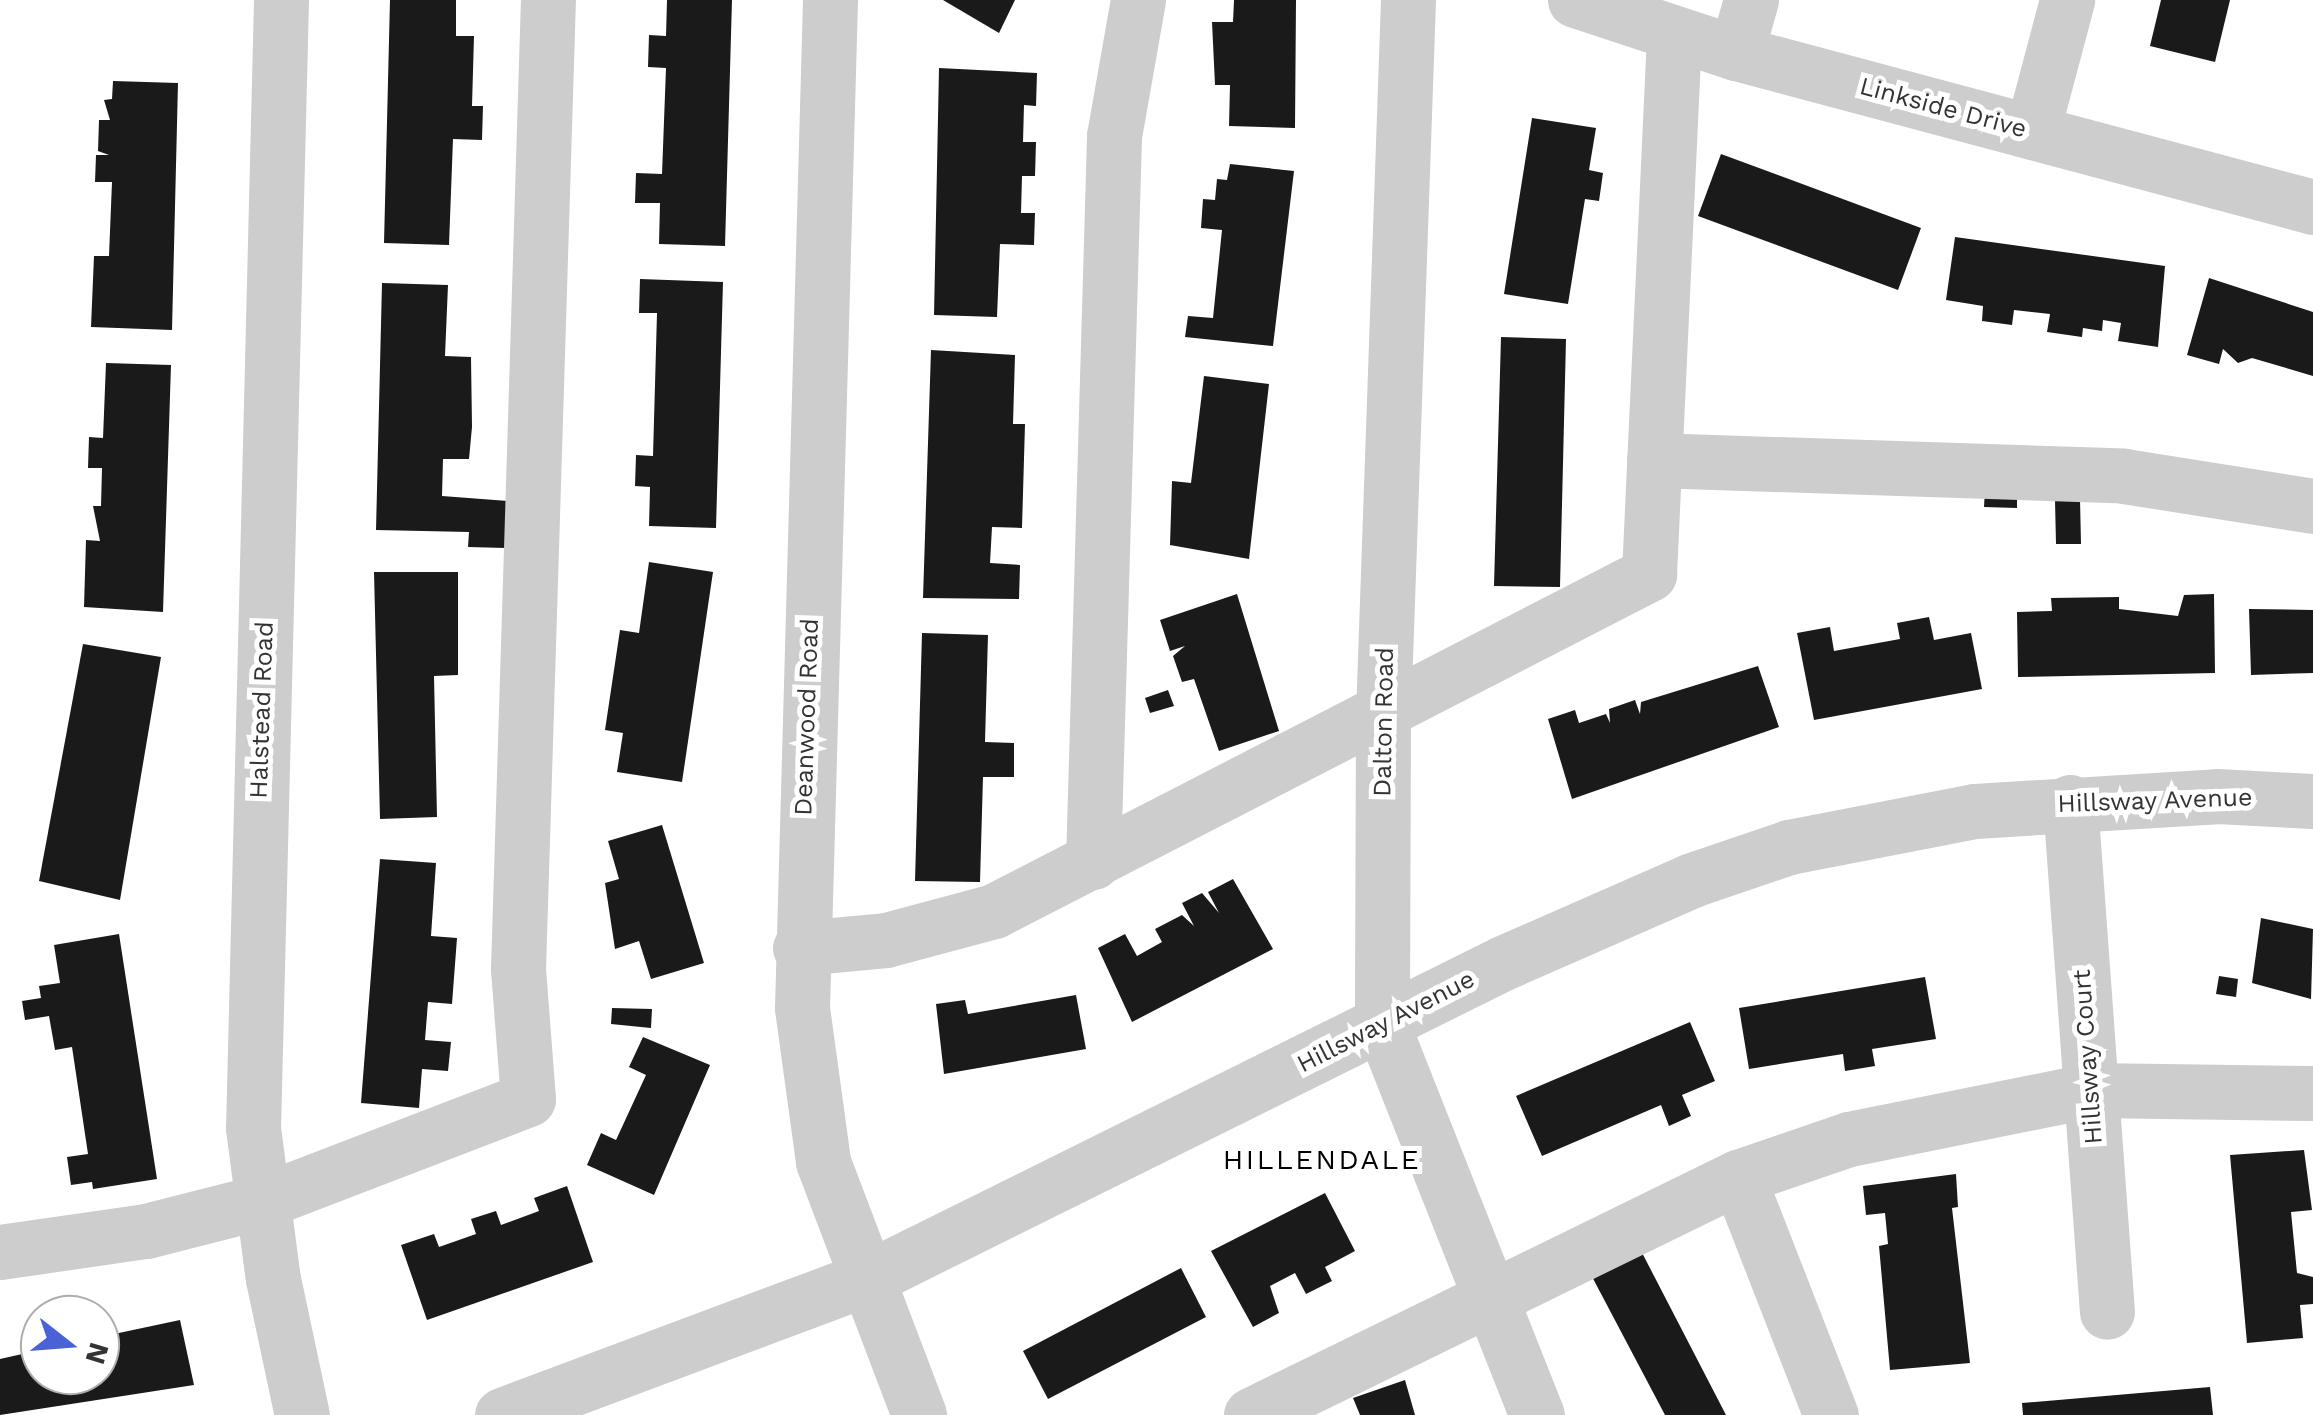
<!DOCTYPE html>
<style>
body{margin:0}
#map{position:relative;width:2313px;height:1415px;overflow:hidden;background:#fff;font-family:"Work Sans",sans-serif}
div>[style]{position:absolute}
.building>*{inset:0;background:#1a1a1a}
.minor>*{height:55px;margin:-27.5px;padding:0 27.5px;transform-origin:27.5px;border-radius:27.5px;background:#cdcdcd}
span{translate:-50% -50%;white-space:nowrap;text-align:center;line-height:1.15;-webkit-text-stroke:10px #fff;paint-order:stroke}
.street-label{font-size:25px;color:#333}
.neighbourhood-label{font-size:28px;color:#000;letter-spacing:2.5px}
.north{position:absolute;left:20px;top:1295px;width:100px;height:100px;box-sizing:border-box;background:#fff;border:2px solid #adadad;border-radius:50%;rotate:107deg;font-size:28px;font-weight:700;line-height:40px;text-align:center;color:#333}
.north::after{content:'';display:block;margin:auto;width:35px;height:45px;background:#4a62d5;clip-path:polygon(50% 0,100% 100%,50% 72%,0 100%)}
</style>
<div id="map">
<div class="building">
<i style="clip-path:polygon(390px 0,456px 0,456px 36px,474px 36px,472px 106px,483px 106px,482px 140px,453px 139px,449px 245px,384px 243px)"></i>
<i style="clip-path:polygon(667px 0,732px 0,725px 246px,659px 244px,660px 203px,635px 203px,636px 173px,662px 174px,666px 68px,648px 67px,649px 35px,666px 36px)"></i>
<i style="clip-path:polygon(943px 0,1015px 0,999px 33px)"></i>
<i style="clip-path:polygon(1234px 0,1296px 0,1295px 128px,1229px 126px,1230px 85px,1215px 85px,1212px 22px,1233px 22px)"></i>
<i style="clip-path:polygon(2161px 0,2230px 0,2215px 62px,2150px 46px)"></i>
<i style="clip-path:polygon(939px 68px,1037px 73px,1036px 106px,1024px 105px,1023px 142px,1036px 142px,1035px 176px,1022px 176px,1021px 213px,1035px 213px,1034px 245px,1000px 244px,997px 317px,934px 315px)"></i>
<i style="clip-path:polygon(113px 81px,178px 83px,172px 330px,91px 327px,94px 256px,109px 256px,112px 182px,95px 182px,96px 155px,109px 155px,98px 151px,99px 120px,110px 120px,104px 100px,112px 99px)"></i>
<i style="clip-path:polygon(1532px 118px,1596px 128px,1589px 170px,1603px 173px,1599px 201px,1585px 199px,1568px 304px,1504px 294px)"></i>
<i style="clip-path:polygon(1721px 154px,1921px 228px,1898px 290px,1698px 216px)"></i>
<i style="clip-path:polygon(1230px 164px,1294px 171px,1273px 346px,1185px 337px,1188px 316px,1213px 318px,1222px 230px,1201px 228px,1203px 199px,1215px 200px,1217px 179px,1227px 180px)"></i>
<i style="clip-path:polygon(1955px 237px,2165px 266px,2158px 347px,2118px 341px,2121px 323px,2103px 320px,2102px 331px,2083px 328px,2082px 337px,2047px 332px,2050px 314px,2014px 310px,2012px 325px,1982px 321px,1983px 306px,1946px 300px)"></i>
<i style="clip-path:polygon(2209px 278px,2313px 312px,2313px 376px,2252px 358px,2238px 363px,2223px 349px,2219px 364px,2187px 355px)"></i>
<i style="clip-path:polygon(640px 279px,723px 282px,716px 528px,649px 526px,650px 487px,635px 486px,636px 455px,653px 456px,657px 313px,639px 313px)"></i>
<i style="clip-path:polygon(382px 283px,448px 285px,445px 356px,471px 357px,472px 427px,469px 459px,443px 459px,442px 496px,508px 501px,506px 548px,468px 547px,469px 532px,376px 530px)"></i>
<i style="clip-path:polygon(1501px 337px,1566px 339px,1560px 587px,1494px 586px)"></i>
<i style="clip-path:polygon(931px 350px,1015px 355px,1013px 424px,1025px 424px,1022px 528px,992px 527px,990px 563px,1020px 565px,1019px 599px,923px 598px)"></i>
<i style="clip-path:polygon(106px 363px,171px 365px,163px 612px,84px 607px,86px 540px,100px 541px,93px 506px,101px 506px,102px 468px,88px 468px,89px 437px,103px 438px)"></i>
<i style="clip-path:polygon(1204px 376px,1269px 384px,1249px 559px,1170px 545px,1172px 481px,1191px 483px)"></i>
<i style="clip-path:polygon(1985px 489px,2017px 491px,2017px 508px,1984px 507px)"></i>
<i style="clip-path:polygon(2080px 499px,2081px 544px,2056px 544px,2055px 500px)"></i>
<i style="clip-path:polygon(649px 562px,713px 572px,682px 782px,617px 772px,623px 733px,605px 730px,620px 630px,639px 633px)"></i>
<i style="clip-path:polygon(374px 572px,458px 572px,458px 675px,434px 676px,437px 817px,380px 819px)"></i>
<i style="clip-path:polygon(1237px 594px,1279px 731px,1219px 751px,1194px 679px,1182px 682px,1173px 656px,1185px 646px,1170px 651px,1160px 620px)"></i>
<i style="clip-path:polygon(2214px 594px,2215px 673px,2018px 677px,2017px 612px,2052px 611px,2051px 598px,2119px 597px,2119px 609px,2178px 616px,2184px 595px)"></i>
<i style="clip-path:polygon(2249px 609px,2313px 610px,2313px 673px,2251px 675px)"></i>
<i style="clip-path:polygon(1929px 617px,1934px 640px,1971px 633px,1982px 689px,1814px 720px,1797px 633px,1830px 627px,1834px 651px,1900px 639px,1897px 623px)"></i>
<i style="clip-path:polygon(922px 633px,988px 635px,985px 742px,1014px 743px,1014px 777px,983px 777px,980px 882px,915px 881px)"></i>
<i style="clip-path:polygon(83px 644px,161px 657px,120px 900px,39px 881px)"></i>
<i style="clip-path:polygon(1758px 666px,1779px 727px,1572px 799px,1548px 719px,1575px 710px,1579px 723px,1606px 714px,1610px 723px,1609px 709px,1635px 700px,1640px 714px,1641px 702px)"></i>
<i style="clip-path:polygon(1168px 690px,1174px 706px,1150px 713px,1145px 698px)"></i>
<i style="clip-path:polygon(662px 825px,704px 963px,651px 979px,639px 941px,615px 949px,605px 883px,619px 879px,608px 841px)"></i>
<i style="clip-path:polygon(380px 859px,436px 863px,431px 936px,457px 938px,452px 1004px,428px 1002px,425px 1040px,451px 1042px,448px 1071px,422px 1069px,419px 1108px,361px 1103px)"></i>
<i style="clip-path:polygon(1233px 879px,1273px 949px,1132px 1022px,1098px 948px,1125px 934px,1137px 956px,1162px 942px,1155px 929px,1182px 915px,1194px 926px,1182px 903px,1202px 893px,1219px 913px,1208px 892px)"></i>
<i style="clip-path:polygon(2261px 918px,2313px 929px,2311px 999px,2252px 983px)"></i>
<i style="clip-path:polygon(119px 934px,157px 1179px,93px 1189px,92px 1182px,71px 1185px,67px 1157px,88px 1154px,72px 1047px,55px 1050px,49px 1016px,25px 1020px,22px 1001px,41px 998px,39px 986px,60px 983px,54px 945px)"></i>
<i style="clip-path:polygon(2219px 976px,2238px 979px,2236px 997px,2216px 994px)"></i>
<i style="clip-path:polygon(1925px 977px,1936px 1039px,1872px 1049px,1875px 1066px,1845px 1071px,1843px 1054px,1749px 1069px,1739px 1008px)"></i>
<i style="clip-path:polygon(1076px 995px,1086px 1049px,944px 1074px,936px 1004px,965px 1000px,968px 1014px)"></i>
<i style="clip-path:polygon(612px 1008px,652px 1009px,651px 1028px,611px 1024px)"></i>
<i style="clip-path:polygon(1690px 1022px,1715px 1081px,1682px 1095px,1691px 1116px,1669px 1126px,1661px 1105px,1542px 1156px,1516px 1096px)"></i>
<i style="clip-path:polygon(643px 1037px,710px 1065px,654px 1195px,587px 1165px,601px 1133px,616px 1140px,646px 1075px,629px 1067px)"></i>
<i style="clip-path:polygon(2304px 1150px,2312px 1210px,2291px 1212px,2297px 1273px,2313px 1277px,2313px 1304px,2300px 1305px,2303px 1338px,2247px 1343px,2230px 1155px)"></i>
<i style="clip-path:polygon(1956px 1174px,1958px 1207px,1952px 1208px,1970px 1363px,1890px 1370px,1879px 1246px,1888px 1244px,1885px 1213px,1866px 1215px,1863px 1186px)"></i>
<i style="clip-path:polygon(567px 1186px,593px 1262px,427px 1320px,401px 1245px,434px 1234px,439px 1247px,476px 1234px,471px 1219px,496px 1211px,501px 1225px,539px 1211px,534px 1198px)"></i>
<i style="clip-path:polygon(1325px 1193px,1355px 1251px,1325px 1267px,1332px 1281px,1306px 1294px,1295px 1273px,1270px 1286px,1279px 1313px,1253px 1327px,1211px 1251px)"></i>
<i style="clip-path:polygon(1638px 1245px,1726px 1415px,1665px 1415px,1589px 1271px)"></i>
<i style="clip-path:polygon(1181px 1268px,1206px 1317px,1048px 1399px,1023px 1351px)"></i>
<i style="clip-path:polygon(180px 1320px,194px 1385px,0 1415px,0 1359px,40px 1350px,40px 1375px,100px 1375px,100px 1337px)"></i>
<i style="clip-path:polygon(1405px 1380px,1415px 1415px,1360px 1415px,1353px 1398px)"></i>
<i style="clip-path:polygon(2210px 1387px,2213px 1415px,2023px 1415px,2022px 1403px)"></i>
</div>
<div class="minor">
<i style="left:281px;top:0;width:1128px;rotate:91.42deg"></i>
<i style="left:253px;top:1128px;width:152px;rotate:82.5deg"></i>
<i style="left:273px;top:1279px;width:139px;rotate:78deg"></i>
<i style="left:830px;top:0;width:1008px;rotate:91.59deg"></i>
<i style="left:802px;top:1008px;width:155px;rotate:82.2deg"></i>
<i style="left:823px;top:1162px;width:271px;rotate:69.2deg"></i>
<i style="left:1408px;top:0;width:717px;rotate:92deg"></i>
<i style="left:1383px;top:717px;width:307px;rotate:90.2deg"></i>
<i style="left:1382px;top:1024px;width:421px;rotate:68.4deg"></i>
<i style="left:1575px;top:0;width:169px;rotate:18.2deg"></i>
<i style="left:1736px;top:53px;width:597px;rotate:14.94deg"></i>
<i style="left:1736px;top:53px;width:55px;rotate:-74.2deg"></i>
<i style="left:2032px;top:132px;width:137px;rotate:-75.1deg"></i>
<i style="left:1654px;top:460px;width:470px;rotate:1.9deg"></i>
<i style="left:2124px;top:476px;width:191px;rotate:9deg"></i>
<i style="left:2070px;top:802px;width:511px;rotate:85.85deg"></i>
<i style="left:1093px;top:862px;width:726px;rotate:-88.34deg"></i>
<i style="left:1114px;top:136px;width:138px;rotate:-80deg"></i>
<i style="left:800px;top:948px;width:86px;rotate:-5.3deg"></i>
<i style="left:886px;top:940px;width:112px;rotate:-15deg"></i>
<i style="left:994px;top:911px;width:737px;rotate:-27.23deg"></i>
<i style="left:1649px;top:574px;width:540px;rotate:-87.34deg"></i>
<i style="left:1738px;top:1177px;width:256px;rotate:68.7deg"></i>
<i style="left:0;top:1252px;width:148px;rotate:-8.2deg"></i>
<i style="left:146px;top:1231px;width:118px;rotate:-14.3deg"></i>
<i style="left:260px;top:1202px;width:287px;rotate:-21deg"></i>
<i style="left:528px;top:1099px;width:130px;rotate:-94.4deg"></i>
<i style="left:518px;top:969px;width:969px;rotate:-88.23deg"></i>
<i style="left:502px;top:1415px;width:386px;rotate:-20.5deg"></i>
<i style="left:864px;top:1280px;width:713px;rotate:-26.39deg"></i>
<i style="left:1503px;top:963px;width:206px;rotate:-23.7deg"></i>
<i style="left:1692px;top:880px;width:102px;rotate:-18.8deg"></i>
<i style="left:1789px;top:847px;width:189px;rotate:-11deg"></i>
<i style="left:1975px;top:811px;width:242px;rotate:-3.5deg"></i>
<i style="left:2217px;top:796px;width:96px;rotate:3deg"></i>
<i style="left:1251px;top:1415px;width:542px;rotate:-26.05deg"></i>
<i style="left:1738px;top:1177px;width:117px;rotate:-18.9deg"></i>
<i style="left:1849px;top:1139px;width:247px;rotate:-11.4deg"></i>
<i style="left:2091px;top:1090px;width:222px;rotate:0.8deg"></i>
</div>
<div class="street-label">
<span style="left:1943px;top:108px;rotate:15deg">Linkside Drive</span>
<span style="left:262px;top:710px;rotate:-88deg">Halstead Road</span>
<span style="left:807px;top:717px;rotate:-88deg">Deanwood Road</span>
<span style="left:1384px;top:722px;rotate:-89deg">Dalton Road</span>
<span style="left:2155px;top:801px;rotate:-2deg">Hillsway Avenue</span>
<span style="left:1386px;top:1022px;rotate:-27deg">Hillsway Avenue</span>
<span style="left:2088px;top:1057px;rotate:-94deg">Hillsway Court</span>
</div>
<div class="neighbourhood-label">
<span style="left:1322px;top:1160px">HILLENDALE</span>
</div>
<div class="north">N</div>
</div>
